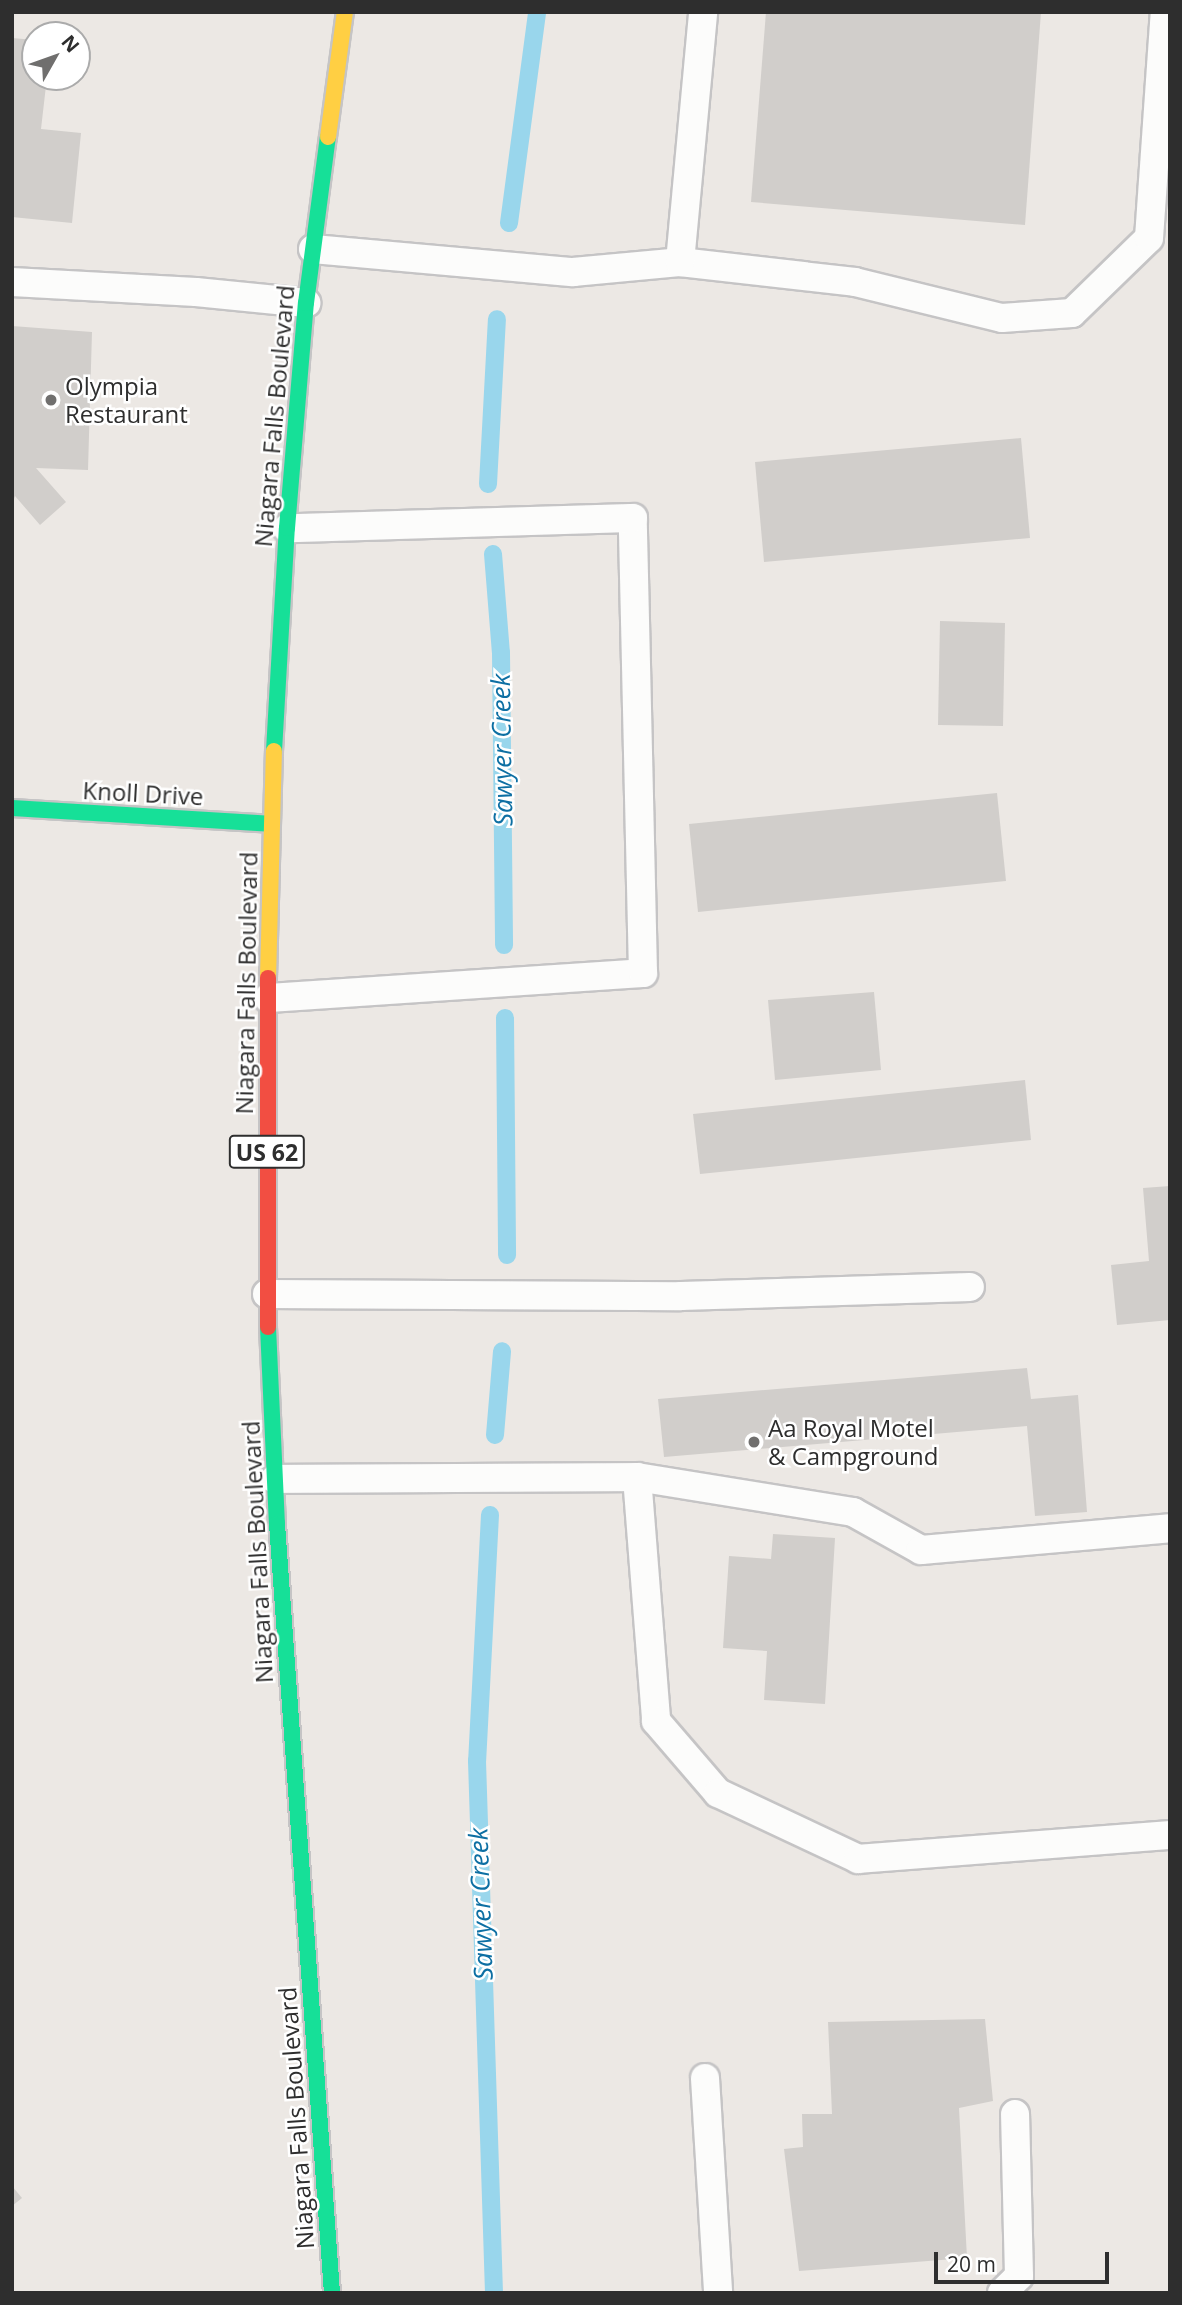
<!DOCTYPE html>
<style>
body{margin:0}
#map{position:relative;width:1182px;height:2305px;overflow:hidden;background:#ece8e4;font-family:"Open Sans",sans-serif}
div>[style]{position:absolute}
.stream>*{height:18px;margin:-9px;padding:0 9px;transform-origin:9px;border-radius:9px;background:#99d6ec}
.building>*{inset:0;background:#d1cecb}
.roads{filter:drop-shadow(2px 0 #c5c4c5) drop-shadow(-2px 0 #c5c4c5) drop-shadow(0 2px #c5c4c5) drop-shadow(0 -2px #c5c4c5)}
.lane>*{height:28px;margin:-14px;padding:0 14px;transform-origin:14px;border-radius:14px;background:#fcfcfb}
.fast>*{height:16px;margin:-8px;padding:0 8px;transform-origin:8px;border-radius:8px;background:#16e098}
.slow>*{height:16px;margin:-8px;padding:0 8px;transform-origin:8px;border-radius:8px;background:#ffcf43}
.jam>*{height:16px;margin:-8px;padding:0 8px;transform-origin:8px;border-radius:8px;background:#f24e42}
.dots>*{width:19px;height:19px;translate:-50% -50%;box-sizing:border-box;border:4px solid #fff;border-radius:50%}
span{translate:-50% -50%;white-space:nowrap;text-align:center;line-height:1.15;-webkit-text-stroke:5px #fff;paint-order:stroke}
.shield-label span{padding:2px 5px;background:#fff;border:2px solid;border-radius:5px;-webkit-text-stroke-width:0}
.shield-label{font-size:23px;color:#2e2e2e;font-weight:700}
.poi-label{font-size:24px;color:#2e2e2e}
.left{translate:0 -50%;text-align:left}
.street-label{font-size:24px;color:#2e2e2e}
.water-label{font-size:26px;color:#0d6fa3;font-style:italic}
.frame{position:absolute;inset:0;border:14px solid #2e2e2e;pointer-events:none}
.north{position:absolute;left:21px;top:21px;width:70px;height:70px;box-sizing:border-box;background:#fff;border:2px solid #ababab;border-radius:50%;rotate:50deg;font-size:19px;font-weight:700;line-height:28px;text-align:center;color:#2e2e2e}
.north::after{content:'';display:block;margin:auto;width:24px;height:32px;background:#706f6e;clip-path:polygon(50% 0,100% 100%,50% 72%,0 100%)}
.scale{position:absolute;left:934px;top:2252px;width:175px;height:32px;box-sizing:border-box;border:4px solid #2e2e2e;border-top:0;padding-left:9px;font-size:21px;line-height:24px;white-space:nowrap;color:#2e2e2e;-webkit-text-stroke:5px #fff;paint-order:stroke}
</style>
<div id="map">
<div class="stream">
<i style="left:509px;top:223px;width:213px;rotate:-82.4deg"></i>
<i style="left:488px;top:484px;width:165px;rotate:-86.9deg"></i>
<i style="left:493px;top:554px;width:99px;rotate:85.4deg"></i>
<i style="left:501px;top:653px;width:292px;rotate:89.4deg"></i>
<i style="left:505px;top:1018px;width:237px;rotate:89.5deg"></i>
<i style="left:495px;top:1435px;width:84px;rotate:-85.2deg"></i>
<i style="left:490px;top:1515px;width:246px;rotate:93deg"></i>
<i style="left:477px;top:1761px;width:532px;rotate:88.17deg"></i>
</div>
<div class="building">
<i style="clip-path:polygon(766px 12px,1041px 12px,1025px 225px,751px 202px)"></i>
<i style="clip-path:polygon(12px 38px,35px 40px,35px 77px,47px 77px,41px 129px,81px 133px,72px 223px,12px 217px)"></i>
<i style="clip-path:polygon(12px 326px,92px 332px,88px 470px,36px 468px,66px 502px,40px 525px,15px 496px,12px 504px)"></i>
<i style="clip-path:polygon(1021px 438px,1030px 538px,764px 562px,755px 462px)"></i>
<i style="clip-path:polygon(940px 621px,1005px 623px,1003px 726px,938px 725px)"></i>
<i style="clip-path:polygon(997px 793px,1006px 881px,698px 912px,689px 824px)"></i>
<i style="clip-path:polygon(874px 992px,881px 1070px,775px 1080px,768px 1000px)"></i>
<i style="clip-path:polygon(1025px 1080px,1031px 1140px,700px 1174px,693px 1114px)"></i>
<i style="clip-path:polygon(1170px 1186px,1170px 1320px,1117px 1325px,1111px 1265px,1149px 1261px,1143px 1188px)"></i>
<i style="clip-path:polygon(1027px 1368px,1031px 1399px,1078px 1395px,1087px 1512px,1035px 1516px,1027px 1426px,664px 1457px,658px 1399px)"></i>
<i style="clip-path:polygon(773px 1534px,835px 1538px,825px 1704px,764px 1700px,767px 1651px,723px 1648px,729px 1556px,771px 1559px)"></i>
<i style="clip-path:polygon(985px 2019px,993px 2101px,959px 2108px,967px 2258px,799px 2271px,784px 2149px,803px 2147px,802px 2114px,832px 2114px,828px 2022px)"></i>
<i style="clip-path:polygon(12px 2186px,22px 2198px,12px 2206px)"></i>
</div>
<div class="roads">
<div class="lane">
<i style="left:313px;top:249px;width:261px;rotate:5.1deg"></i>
<i style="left:573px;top:272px;width:107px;rotate:-5.3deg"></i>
<i style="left:680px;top:262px;width:176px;rotate:6.5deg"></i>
<i style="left:855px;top:282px;width:151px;rotate:13.8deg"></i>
<i style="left:1002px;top:318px;width:70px;rotate:-4.1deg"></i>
<i style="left:1072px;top:313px;width:107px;rotate:-44.2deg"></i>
<i style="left:1149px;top:238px;width:227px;rotate:-86deg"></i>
<i style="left:680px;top:262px;width:251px;rotate:-84.7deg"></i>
<i style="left:12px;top:282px;width:184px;rotate:3.1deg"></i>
<i style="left:196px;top:292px;width:111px;rotate:5.7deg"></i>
<i style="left:268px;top:998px;width:376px;rotate:-3.8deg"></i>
<i style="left:643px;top:973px;width:455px;rotate:-91.3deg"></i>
<i style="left:633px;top:518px;width:346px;rotate:178.3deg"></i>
<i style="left:267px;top:1294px;width:414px;rotate:0.3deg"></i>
<i style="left:681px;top:1296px;width:289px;rotate:-1.8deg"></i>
<i style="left:637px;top:1477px;width:245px;rotate:85.5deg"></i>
<i style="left:656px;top:1721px;width:95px;rotate:49.3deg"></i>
<i style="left:718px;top:1793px;width:155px;rotate:25.2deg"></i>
<i style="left:858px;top:1859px;width:313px;rotate:-4.4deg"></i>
<i style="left:275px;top:1479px;width:362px;rotate:-0.3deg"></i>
<i style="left:637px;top:1477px;width:219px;rotate:9.2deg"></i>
<i style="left:853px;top:1512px;width:78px;rotate:29.2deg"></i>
<i style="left:921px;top:1550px;width:250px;rotate:-5deg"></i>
<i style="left:705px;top:2078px;width:215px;rotate:86.5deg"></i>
<i style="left:1002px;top:2293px;width:24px;rotate:-45deg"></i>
<i style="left:1019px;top:2276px;width:162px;rotate:-91.4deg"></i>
</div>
<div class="fast">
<i style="left:274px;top:751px;width:223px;rotate:-86.7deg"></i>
<i style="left:287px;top:528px;width:226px;rotate:-85.2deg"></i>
<i style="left:306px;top:303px;width:167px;rotate:-82.5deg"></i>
<i style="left:12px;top:808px;width:258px;rotate:3.5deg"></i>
<i style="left:268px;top:1327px;width:197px;rotate:87.4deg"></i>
<i style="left:277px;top:1524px;width:771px;rotate:85.91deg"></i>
</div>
<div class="slow">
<i style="left:328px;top:137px;width:126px;rotate:-82.3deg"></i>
<i style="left:268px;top:978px;width:227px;rotate:-88.5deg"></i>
</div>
<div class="jam">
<i style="left:268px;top:978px;width:349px;rotate:90deg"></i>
</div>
</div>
<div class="dots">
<i style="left:51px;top:400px;background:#706f6e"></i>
<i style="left:754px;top:1442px;background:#706f6e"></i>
</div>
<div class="shield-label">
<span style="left:267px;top:1152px">US 62</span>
</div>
<div class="poi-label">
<span class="left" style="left:65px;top:400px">Olympia<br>Restaurant</span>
<span class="left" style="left:768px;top:1442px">Aa Royal Motel<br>&amp; Campground</span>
</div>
<div class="street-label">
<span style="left:274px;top:416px;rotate:-85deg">Niagara Falls Boulevard</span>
<span style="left:143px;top:793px;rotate:3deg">Knoll Drive</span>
<span style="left:246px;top:983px;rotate:-89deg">Niagara Falls Boulevard</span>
<span style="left:257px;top:1552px;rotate:-93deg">Niagara Falls Boulevard</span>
<span style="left:296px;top:2118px;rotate:-94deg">Niagara Falls Boulevard</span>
</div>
<div class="water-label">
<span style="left:502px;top:750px;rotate:-91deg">Sawyer Creek</span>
<span style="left:481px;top:1904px;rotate:-92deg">Sawyer Creek</span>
</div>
<div class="frame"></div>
<div class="north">N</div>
<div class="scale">20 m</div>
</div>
